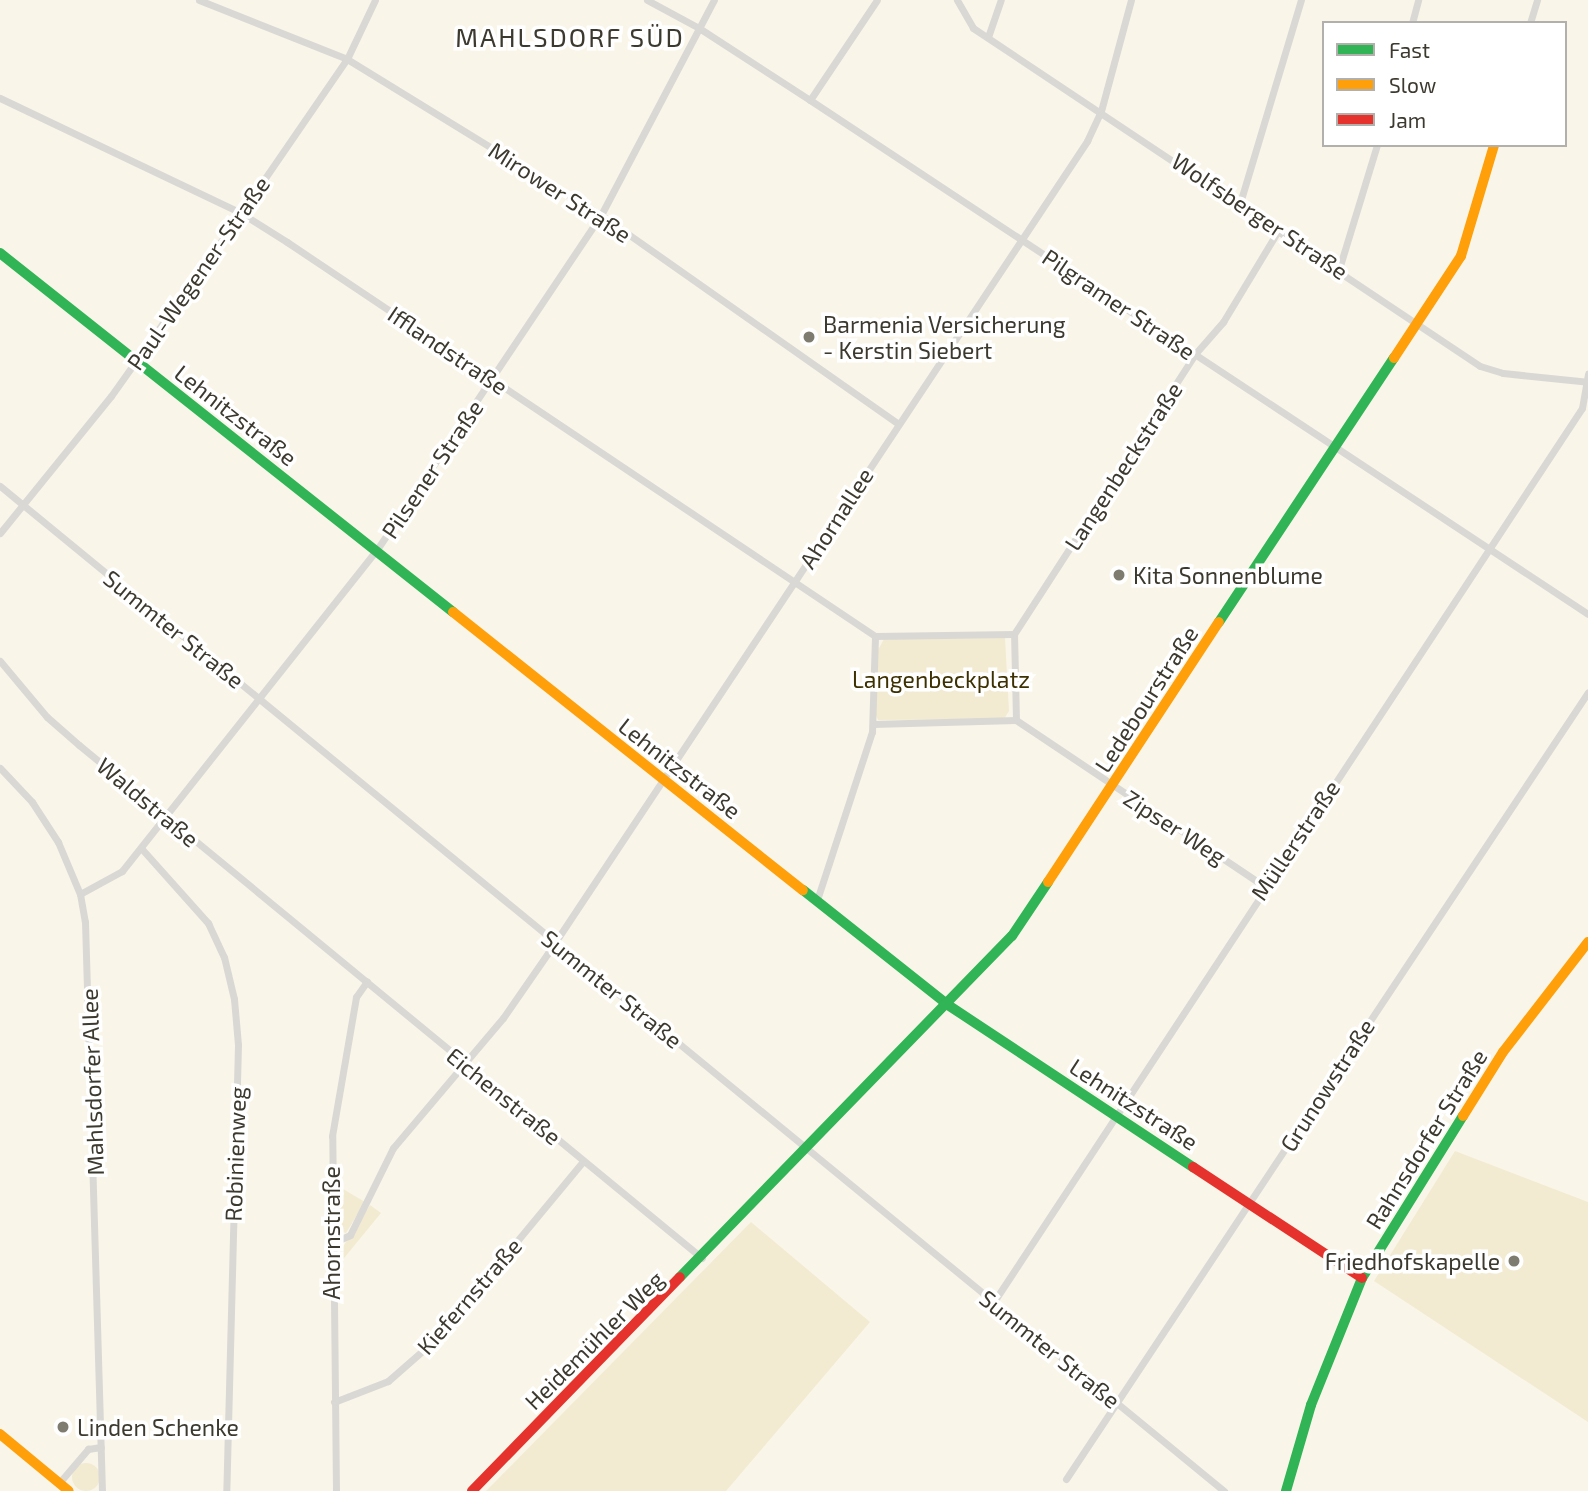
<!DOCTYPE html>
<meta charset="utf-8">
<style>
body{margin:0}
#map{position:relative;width:1588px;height:1491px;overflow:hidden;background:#f9f6e9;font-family:"Exo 2",sans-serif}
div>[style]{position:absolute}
.green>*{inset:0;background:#f2ebd1}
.round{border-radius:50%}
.street>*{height:7px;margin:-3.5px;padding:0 3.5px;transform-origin:3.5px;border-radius:3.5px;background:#d9d8d5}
.fast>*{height:10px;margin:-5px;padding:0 5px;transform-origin:5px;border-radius:5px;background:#30b455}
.slow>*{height:10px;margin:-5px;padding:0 5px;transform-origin:5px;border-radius:5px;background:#ff9f0a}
.jam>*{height:10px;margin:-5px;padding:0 5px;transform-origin:5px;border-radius:5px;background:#e5322d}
.dots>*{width:19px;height:19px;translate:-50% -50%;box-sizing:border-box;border:4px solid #fff;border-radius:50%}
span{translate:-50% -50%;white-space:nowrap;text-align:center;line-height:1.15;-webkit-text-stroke:7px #fff;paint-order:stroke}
.street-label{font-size:23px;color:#3c392f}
.poi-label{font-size:23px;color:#3c392f}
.left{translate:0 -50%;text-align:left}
.right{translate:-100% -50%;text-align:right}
.park-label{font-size:23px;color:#3d3102}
.quarter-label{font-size:26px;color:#3c392f;letter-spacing:2px}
.legend{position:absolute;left:1322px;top:21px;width:245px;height:126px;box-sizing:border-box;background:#fff;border:2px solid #b1b0ac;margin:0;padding:9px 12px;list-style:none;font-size:21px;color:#3c392f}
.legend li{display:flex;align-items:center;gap:14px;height:35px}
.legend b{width:35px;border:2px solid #b1b0ac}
</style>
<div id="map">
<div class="green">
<i style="clip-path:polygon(1005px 638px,1009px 711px,1004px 719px,878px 720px,874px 711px,878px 650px,884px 639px)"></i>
<i style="clip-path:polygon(1455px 1151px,1588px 1202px,1588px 1422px,1374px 1281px)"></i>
<i style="clip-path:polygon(333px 1183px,365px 1202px,346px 1233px,335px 1230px)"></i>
<i style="clip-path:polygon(370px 1205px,381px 1213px,340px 1263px,335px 1259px)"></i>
<i style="clip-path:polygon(751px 1222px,870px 1322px,726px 1491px,486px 1491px)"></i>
<i class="round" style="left:72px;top:1463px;width:28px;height:28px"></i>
</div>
<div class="street">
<i style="left:199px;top:0;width:159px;rotate:21.7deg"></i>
<i style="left:347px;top:59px;width:298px;rotate:31.6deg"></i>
<i style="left:601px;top:215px;width:363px;rotate:35.1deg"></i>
<i style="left:647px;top:0;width:59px;rotate:28.3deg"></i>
<i style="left:699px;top:28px;width:132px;rotate:33deg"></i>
<i style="left:810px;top:100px;width:932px;rotate:33.45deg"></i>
<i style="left:957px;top:0;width:32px;rotate:60deg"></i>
<i style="left:973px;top:28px;width:609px;rotate:33.69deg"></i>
<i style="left:1480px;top:366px;width:24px;rotate:17deg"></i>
<i style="left:1503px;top:373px;width:85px;rotate:6deg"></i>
<i style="left:1412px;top:23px;width:24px;rotate:-75deg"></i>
<i style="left:1530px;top:23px;width:24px;rotate:-73deg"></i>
<i style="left:988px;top:37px;width:39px;rotate:-71deg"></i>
<i style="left:0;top:98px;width:267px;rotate:25.5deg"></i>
<i style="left:241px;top:213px;width:54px;rotate:32.2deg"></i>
<i style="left:287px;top:242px;width:708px;rotate:33.82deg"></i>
<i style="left:810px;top:100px;width:120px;rotate:-56.2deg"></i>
<i style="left:1240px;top:203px;width:212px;rotate:-73.3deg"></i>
<i style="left:1339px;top:269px;width:130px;rotate:-73deg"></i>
<i style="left:0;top:486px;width:1584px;rotate:39.39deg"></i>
<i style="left:0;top:533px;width:176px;rotate:-51deg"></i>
<i style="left:111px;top:396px;width:224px;rotate:-54.6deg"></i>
<i style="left:241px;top:213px;width:187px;rotate:-55.5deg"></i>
<i style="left:347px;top:59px;width:65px;rotate:-64.6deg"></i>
<i style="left:1014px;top:634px;width:333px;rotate:-57.1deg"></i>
<i style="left:1195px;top:354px;width:43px;rotate:-48.8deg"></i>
<i style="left:1223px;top:322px;width:109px;rotate:-58.9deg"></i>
<i style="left:875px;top:636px;width:139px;rotate:-0.8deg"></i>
<i style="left:0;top:661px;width:73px;rotate:50deg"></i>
<i style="left:47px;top:717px;width:43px;rotate:41.2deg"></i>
<i style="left:79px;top:745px;width:807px;rotate:39.47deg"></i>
<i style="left:1016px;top:720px;width:298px;rotate:33.8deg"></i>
<i style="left:873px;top:724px;width:143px;rotate:-1.6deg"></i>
<i style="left:1016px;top:720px;width:86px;rotate:-91.3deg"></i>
<i style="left:0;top:768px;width:47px;rotate:46.7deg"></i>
<i style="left:32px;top:802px;width:48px;rotate:57deg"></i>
<i style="left:58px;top:842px;width:56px;rotate:67.1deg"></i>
<i style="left:80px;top:894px;width:28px;rotate:80deg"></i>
<i style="left:85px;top:922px;width:569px;rotate:88.29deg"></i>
<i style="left:141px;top:848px;width:101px;rotate:48.2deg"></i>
<i style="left:208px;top:923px;width:38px;rotate:65deg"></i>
<i style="left:224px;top:957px;width:43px;rotate:76.6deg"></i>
<i style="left:234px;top:999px;width:46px;rotate:85deg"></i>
<i style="left:238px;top:1045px;width:446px;rotate:91.5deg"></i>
<i style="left:80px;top:894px;width:48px;rotate:-28.7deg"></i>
<i style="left:122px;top:871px;width:409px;rotate:-51.6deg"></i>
<i style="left:376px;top:551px;width:404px;rotate:-56.2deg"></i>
<i style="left:601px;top:215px;width:243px;rotate:-62.3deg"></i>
<i style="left:817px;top:900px;width:177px;rotate:-71.9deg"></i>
<i style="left:872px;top:732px;width:96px;rotate:-88.2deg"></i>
<i style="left:330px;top:1244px;width:22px;rotate:-24deg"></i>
<i style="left:350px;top:1235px;width:97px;rotate:-63.7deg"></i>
<i style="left:393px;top:1148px;width:170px;rotate:-49.8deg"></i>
<i style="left:503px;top:1018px;width:79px;rotate:-55.3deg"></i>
<i style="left:548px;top:953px;width:975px;rotate:-56.42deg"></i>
<i style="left:1087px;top:141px;width:33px;rotate:-65deg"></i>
<i style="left:1101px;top:111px;width:115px;rotate:-74.9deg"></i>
<i style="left:993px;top:1303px;width:1071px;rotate:-56.65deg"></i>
<i style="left:1582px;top:408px;width:35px;rotate:-80deg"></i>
<i style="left:334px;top:1402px;width:58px;rotate:-21.3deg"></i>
<i style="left:388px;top:1381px;width:64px;rotate:-41.2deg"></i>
<i style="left:436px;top:1339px;width:231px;rotate:-50.4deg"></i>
<i style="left:1066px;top:1479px;width:944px;rotate:-56.44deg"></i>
<i style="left:59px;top:1483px;width:45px;rotate:-49.5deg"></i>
<i style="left:88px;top:1449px;width:13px;rotate:-9deg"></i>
<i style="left:336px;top:1491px;width:355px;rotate:-90.6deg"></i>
<i style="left:332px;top:1136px;width:141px;rotate:-80.2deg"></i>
<i style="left:356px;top:997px;width:19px;rotate:-55deg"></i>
</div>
<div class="fast">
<i style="left:0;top:253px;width:578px;rotate:38.4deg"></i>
<i style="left:1219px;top:622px;width:317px;rotate:-56.5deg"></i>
<i style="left:803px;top:890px;width:185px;rotate:38.4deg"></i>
<i style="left:948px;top:1005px;width:294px;rotate:33.5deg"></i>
<i style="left:680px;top:1277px;width:476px;rotate:-45.8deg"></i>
<i style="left:1012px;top:936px;width:65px;rotate:-56.3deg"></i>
<i style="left:1286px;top:1491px;width:90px;rotate:-73.8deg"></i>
<i style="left:1311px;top:1405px;width:137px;rotate:-68.1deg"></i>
<i style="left:1362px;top:1278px;width:191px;rotate:-58.1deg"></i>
</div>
<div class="slow">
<i style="left:1394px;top:358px;width:122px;rotate:-56.7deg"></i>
<i style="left:1461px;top:256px;width:116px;rotate:-73.4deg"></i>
<i style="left:453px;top:612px;width:447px;rotate:38.5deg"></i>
<i style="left:1048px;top:882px;width:311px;rotate:-56.7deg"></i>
<i style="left:1463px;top:1116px;width:75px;rotate:-58deg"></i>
<i style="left:1503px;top:1052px;width:139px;rotate:-52.3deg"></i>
<i style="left:0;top:1434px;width:89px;rotate:39.6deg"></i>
</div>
<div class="jam">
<i style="left:1193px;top:1167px;width:202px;rotate:33.3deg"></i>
<i style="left:472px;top:1491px;width:298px;rotate:-45.8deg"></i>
</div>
<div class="dots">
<i style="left:809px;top:337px;background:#7e7b70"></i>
<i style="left:1119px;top:575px;background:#7e7b70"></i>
<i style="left:1514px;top:1261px;background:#7e7b70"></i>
<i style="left:63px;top:1427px;background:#7e7b70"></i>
</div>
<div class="street-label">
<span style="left:560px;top:192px;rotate:33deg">Mirower Straße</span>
<span style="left:1260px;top:216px;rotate:34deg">Wolfsberger Straße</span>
<span style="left:198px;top:273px;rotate:-55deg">Paul-Wegener-Straße</span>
<span style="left:1119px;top:304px;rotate:34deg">Pilgramer Straße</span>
<span style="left:448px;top:350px;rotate:34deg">Ifflandstraße</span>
<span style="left:236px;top:415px;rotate:38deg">Lehnitzstraße</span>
<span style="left:1123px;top:466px;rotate:-57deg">Langenbeckstraße</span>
<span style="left:432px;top:469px;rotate:-56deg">Pilsener Straße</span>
<span style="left:836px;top:518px;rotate:-57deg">Ahornallee</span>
<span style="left:174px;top:629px;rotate:39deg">Summter Straße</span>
<span style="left:1146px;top:699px;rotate:-57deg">Ledebourstraße</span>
<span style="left:680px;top:768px;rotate:38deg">Lehnitzstraße</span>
<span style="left:148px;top:802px;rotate:40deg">Waldstraße</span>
<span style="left:1175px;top:827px;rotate:33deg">Zipser Weg</span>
<span style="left:1295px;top:840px;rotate:-56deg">Müllerstraße</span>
<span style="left:612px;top:989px;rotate:39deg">Summter Straße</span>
<span style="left:92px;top:1082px;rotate:-92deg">Mahlsdorfer Allee</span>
<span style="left:1327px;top:1085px;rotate:-57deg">Grunowstraße</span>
<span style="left:504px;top:1096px;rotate:39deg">Eichenstraße</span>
<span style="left:1134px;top:1104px;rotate:33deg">Lehnitzstraße</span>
<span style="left:1426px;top:1139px;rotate:-58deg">Rahnsdorfer Straße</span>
<span style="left:235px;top:1154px;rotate:-88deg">Robinienweg</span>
<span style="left:331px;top:1233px;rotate:-90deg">Ahornstraße</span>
<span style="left:469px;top:1296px;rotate:-49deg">Kiefernstraße</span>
<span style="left:594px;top:1340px;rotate:-45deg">Heidemühler Weg</span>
<span style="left:1050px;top:1349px;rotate:39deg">Summter Straße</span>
</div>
<div class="poi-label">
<span class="left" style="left:823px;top:337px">Barmenia Versicherung<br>- Kerstin Siebert</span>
<span class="left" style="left:1133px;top:575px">Kita Sonnenblume</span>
<span class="right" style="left:1500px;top:1261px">Friedhofskapelle</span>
<span class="left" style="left:77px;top:1427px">Linden Schenke</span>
</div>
<div class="park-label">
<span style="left:941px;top:679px">Langenbeckplatz</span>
</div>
<div class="quarter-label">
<span style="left:570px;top:37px">MAHLSDORF SÜD</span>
</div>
<ul class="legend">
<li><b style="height:9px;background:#30b455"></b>Fast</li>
<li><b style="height:9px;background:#ff9f0a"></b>Slow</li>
<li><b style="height:9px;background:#e5322d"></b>Jam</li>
</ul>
</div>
